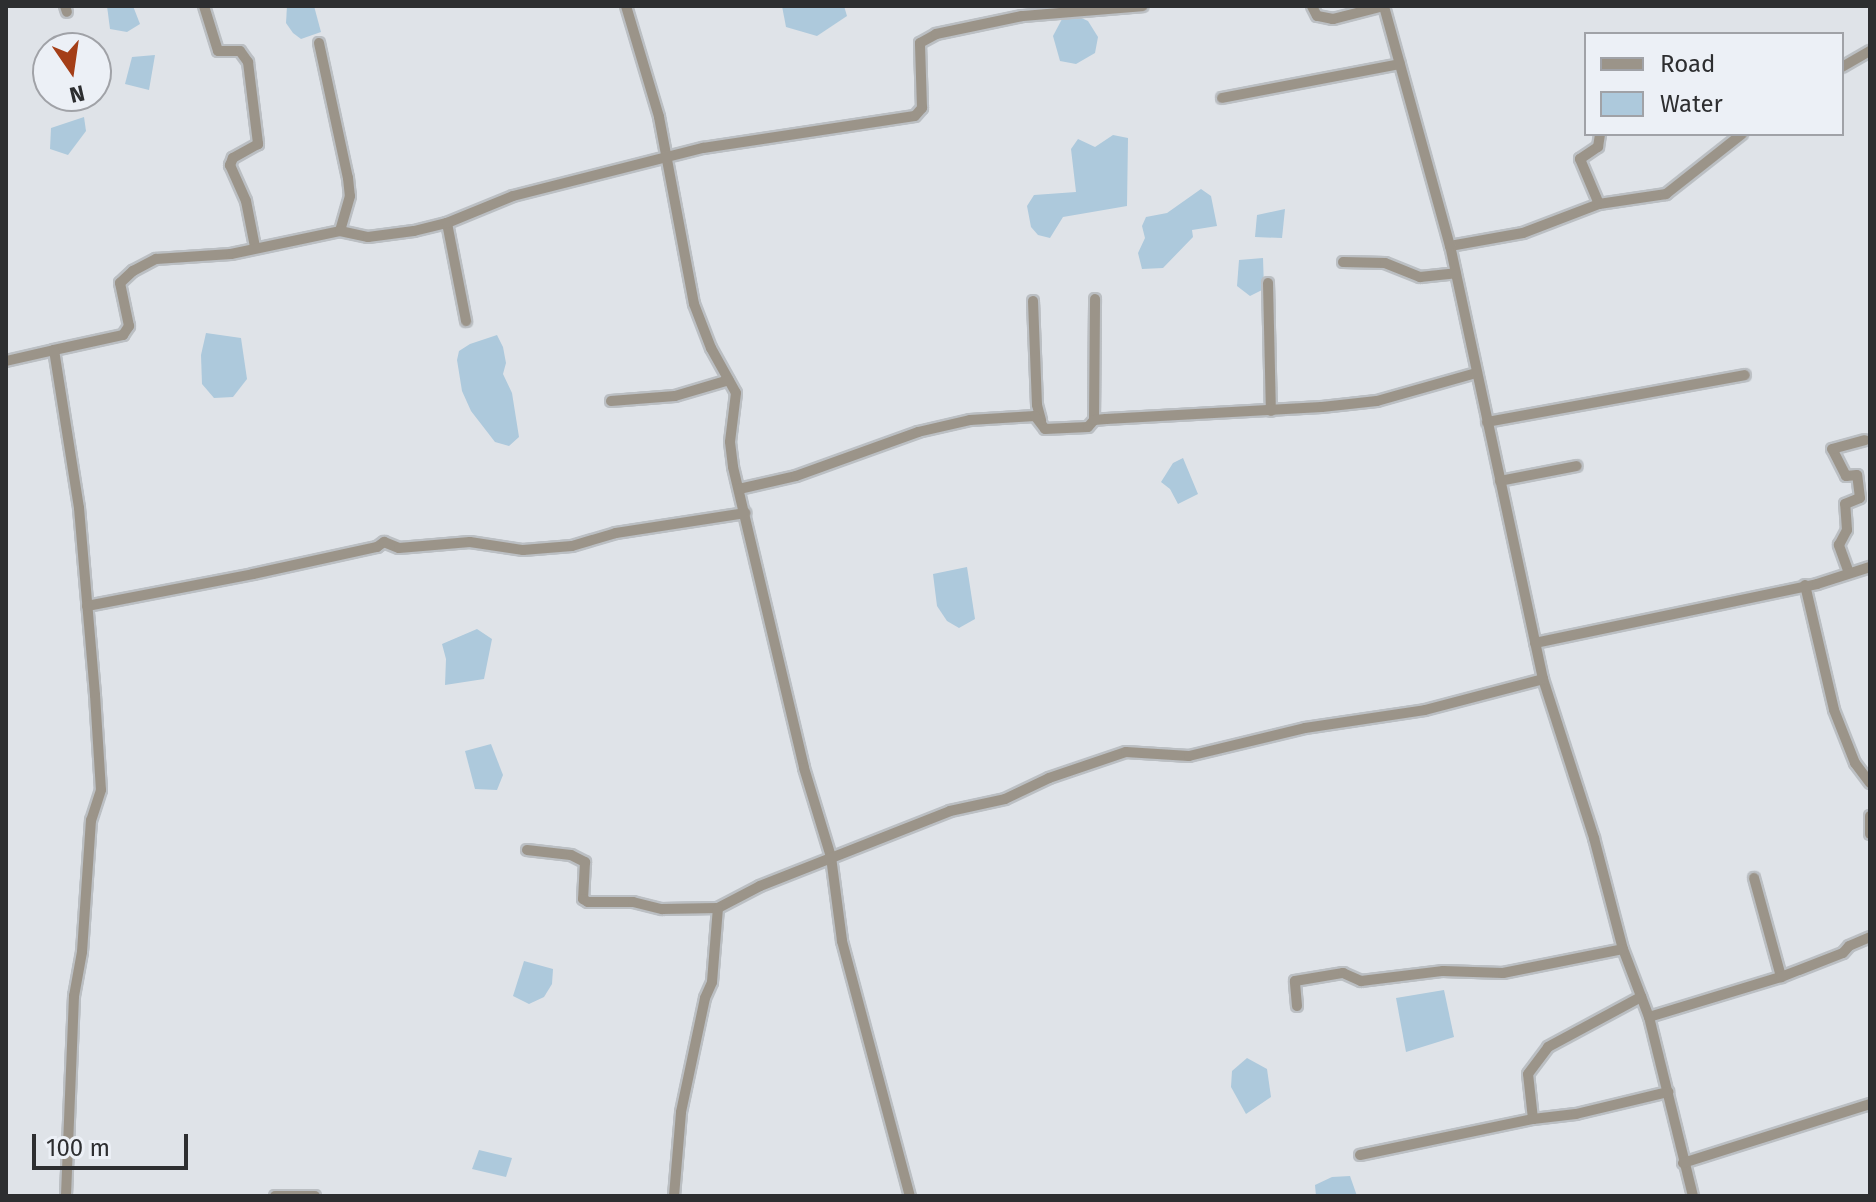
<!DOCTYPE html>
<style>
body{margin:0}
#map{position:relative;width:1876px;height:1202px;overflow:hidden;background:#dfe3e8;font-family:"Fira Sans",sans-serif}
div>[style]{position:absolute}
.water>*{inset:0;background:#adc9dc}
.roads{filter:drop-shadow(2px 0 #bbbfc3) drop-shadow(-2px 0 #bbbfc3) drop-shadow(0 2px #bbbfc3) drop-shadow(0 -2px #bbbfc3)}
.street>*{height:10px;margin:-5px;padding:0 5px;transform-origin:5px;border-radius:5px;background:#9b9489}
span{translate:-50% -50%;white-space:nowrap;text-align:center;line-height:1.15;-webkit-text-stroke:8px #ecf0f6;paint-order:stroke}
.frame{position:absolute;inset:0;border:8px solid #2d2e30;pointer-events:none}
.legend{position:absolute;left:1584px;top:32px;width:260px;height:104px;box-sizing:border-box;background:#ecf0f6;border:2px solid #a0a2a7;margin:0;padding:10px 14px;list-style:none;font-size:24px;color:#2d2e30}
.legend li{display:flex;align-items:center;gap:16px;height:40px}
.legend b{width:40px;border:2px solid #a0a2a7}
.north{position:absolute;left:32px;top:32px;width:80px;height:80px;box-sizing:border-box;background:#ecf0f6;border:2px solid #a0a2a7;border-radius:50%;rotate:167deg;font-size:22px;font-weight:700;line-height:32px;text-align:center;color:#2d2e30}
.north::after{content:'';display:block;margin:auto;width:28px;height:36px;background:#a43e17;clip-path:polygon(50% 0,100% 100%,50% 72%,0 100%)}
.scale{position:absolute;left:32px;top:1134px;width:156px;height:36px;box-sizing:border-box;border:4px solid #2d2e30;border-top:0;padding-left:10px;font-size:24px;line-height:28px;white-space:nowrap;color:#2d2e30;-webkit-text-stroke:6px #ecf0f6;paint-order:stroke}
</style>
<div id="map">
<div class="water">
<i style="clip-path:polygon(107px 6px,133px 6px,140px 24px,127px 32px,110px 29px)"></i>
<i style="clip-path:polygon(287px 6px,314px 6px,321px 32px,301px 39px,293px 33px,286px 23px)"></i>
<i style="clip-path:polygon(782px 6px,844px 6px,847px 16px,817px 36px,786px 27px)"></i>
<i style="clip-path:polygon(1077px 16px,1088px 21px,1098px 37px,1095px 53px,1076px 64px,1060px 61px,1053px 36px,1062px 19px)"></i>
<i style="clip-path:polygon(155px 55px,149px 90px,125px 84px,132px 57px)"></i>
<i style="clip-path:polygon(84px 117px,86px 131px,68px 155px,50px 149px,51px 128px)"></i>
<i style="clip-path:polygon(1113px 135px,1128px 138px,1127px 206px,1063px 217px,1050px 238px,1038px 235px,1031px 227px,1027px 206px,1034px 195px,1076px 192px,1071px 149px,1078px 139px,1095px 147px)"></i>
<i style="clip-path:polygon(1201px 189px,1211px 196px,1217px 226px,1192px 230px,1193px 237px,1163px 268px,1142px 269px,1138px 253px,1145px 238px,1142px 226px,1146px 217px,1167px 213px)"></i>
<i style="clip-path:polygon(1285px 209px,1282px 238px,1255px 237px,1257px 215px)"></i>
<i style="clip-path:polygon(1263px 258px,1264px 289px,1250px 296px,1237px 286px,1239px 260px)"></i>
<i style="clip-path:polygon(206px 333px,241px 338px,247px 379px,233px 397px,214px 398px,202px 384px,201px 355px)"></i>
<i style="clip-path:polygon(497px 335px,503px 347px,506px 363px,503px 374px,512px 393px,519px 437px,509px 446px,495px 442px,471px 411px,462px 391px,457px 360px,459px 351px,470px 344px)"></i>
<i style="clip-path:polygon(1183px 458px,1198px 494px,1178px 504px,1170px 489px,1161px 482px,1173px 463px)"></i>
<i style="clip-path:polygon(967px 567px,975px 619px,959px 628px,947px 621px,937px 606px,933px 574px)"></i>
<i style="clip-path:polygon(477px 629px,492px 639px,484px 679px,445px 685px,446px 659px,442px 644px)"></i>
<i style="clip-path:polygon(491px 744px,503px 775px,497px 790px,475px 789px,465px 751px)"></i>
<i style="clip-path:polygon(524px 961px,553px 969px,552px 984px,544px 997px,529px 1004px,513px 996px)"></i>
<i style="clip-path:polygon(1444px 990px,1454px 1037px,1406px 1052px,1396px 998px)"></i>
<i style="clip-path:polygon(1247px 1058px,1267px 1069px,1271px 1097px,1246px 1114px,1231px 1087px,1232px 1071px)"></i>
<i style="clip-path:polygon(479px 1150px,512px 1158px,506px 1177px,472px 1169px)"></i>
<i style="clip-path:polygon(1350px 1176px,1357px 1196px,1316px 1196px,1315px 1185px,1332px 1177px)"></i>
</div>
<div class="roads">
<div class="street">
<i style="left:65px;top:6px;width:6px;rotate:72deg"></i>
<i style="left:204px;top:6px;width:47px;rotate:72.7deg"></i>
<i style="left:218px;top:51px;width:22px"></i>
<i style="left:240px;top:51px;width:14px;rotate:54deg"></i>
<i style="left:248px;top:62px;width:83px;rotate:83deg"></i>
<i style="left:258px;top:144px;width:29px;rotate:151deg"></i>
<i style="left:233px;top:158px;width:8px;rotate:113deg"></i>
<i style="left:230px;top:165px;width:39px;rotate:66deg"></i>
<i style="left:246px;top:201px;width:47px;rotate:78.9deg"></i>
<i style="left:626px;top:6px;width:116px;rotate:73.4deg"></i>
<i style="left:659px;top:117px;width:190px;rotate:79.4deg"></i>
<i style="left:694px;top:304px;width:47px;rotate:68.9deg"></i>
<i style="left:711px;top:348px;width:51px;rotate:60.9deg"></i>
<i style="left:736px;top:393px;width:49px;rotate:97deg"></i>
<i style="left:730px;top:442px;width:25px;rotate:83deg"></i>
<i style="left:733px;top:467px;width:309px;rotate:76.7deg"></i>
<i style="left:804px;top:768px;width:93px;rotate:73.1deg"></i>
<i style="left:831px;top:857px;width:85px;rotate:82.5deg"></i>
<i style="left:842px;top:941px;width:264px;rotate:75.1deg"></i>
<i style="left:319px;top:43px;width:138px;rotate:77.9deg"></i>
<i style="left:348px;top:178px;width:18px;rotate:84deg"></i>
<i style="left:350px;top:196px;width:36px;rotate:106deg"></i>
<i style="left:1842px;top:67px;width:32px;rotate:-30deg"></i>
<i style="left:1222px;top:98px;width:181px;rotate:-10.8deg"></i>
<i style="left:1599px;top:204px;width:49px;rotate:-112.9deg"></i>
<i style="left:1580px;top:159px;width:22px;rotate:-34deg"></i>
<i style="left:1598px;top:147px;width:13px;rotate:-81deg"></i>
<i style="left:447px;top:223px;width:100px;rotate:79deg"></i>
<i style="left:1450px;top:246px;width:74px;rotate:-10.1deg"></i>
<i style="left:1523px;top:233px;width:81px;rotate:-20.9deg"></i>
<i style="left:1599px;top:204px;width:68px;rotate:-8.5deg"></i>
<i style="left:1666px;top:194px;width:97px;rotate:-38.3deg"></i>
<i style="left:1343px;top:262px;width:42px;rotate:1.4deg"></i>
<i style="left:1385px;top:263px;width:38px;rotate:22deg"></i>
<i style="left:1420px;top:277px;width:36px;rotate:-6deg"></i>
<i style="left:1268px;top:283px;width:128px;rotate:88.7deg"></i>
<i style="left:1033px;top:301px;width:104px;rotate:87.8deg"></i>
<i style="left:1037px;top:405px;width:16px;rotate:75deg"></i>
<i style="left:54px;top:350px;width:71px;rotate:-12.3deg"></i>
<i style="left:123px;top:335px;width:11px;rotate:-56deg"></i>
<i style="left:129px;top:326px;width:44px;rotate:-101.8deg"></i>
<i style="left:120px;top:283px;width:18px;rotate:-43deg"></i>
<i style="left:133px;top:271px;width:26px;rotate:-28deg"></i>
<i style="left:156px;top:259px;width:75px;rotate:-3.8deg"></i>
<i style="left:231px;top:254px;width:111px;rotate:-11.9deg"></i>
<i style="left:340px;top:231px;width:29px;rotate:12deg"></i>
<i style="left:368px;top:237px;width:46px;rotate:-7.4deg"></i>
<i style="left:414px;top:231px;width:34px;rotate:-14deg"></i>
<i style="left:447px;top:223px;width:71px;rotate:-22.2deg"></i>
<i style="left:513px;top:196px;width:196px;rotate:-14.2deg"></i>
<i style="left:703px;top:148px;width:214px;rotate:-8.6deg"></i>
<i style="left:915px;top:116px;width:11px;rotate:-49deg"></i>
<i style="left:922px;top:108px;width:65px;rotate:-91.8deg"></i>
<i style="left:920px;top:43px;width:18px;rotate:-29deg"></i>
<i style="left:936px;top:34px;width:88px;rotate:-11.8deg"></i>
<i style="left:1022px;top:16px;width:121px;rotate:-4.7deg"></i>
<i style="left:6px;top:361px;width:49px;rotate:-12.9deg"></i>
<i style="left:54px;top:350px;width:160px;rotate:81deg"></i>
<i style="left:79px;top:508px;width:188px;rotate:85.1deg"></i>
<i style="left:95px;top:695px;width:95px;rotate:86.4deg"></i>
<i style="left:101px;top:790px;width:32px;rotate:108deg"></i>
<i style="left:91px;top:820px;width:132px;rotate:93.9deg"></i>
<i style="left:82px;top:952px;width:45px;rotate:100.3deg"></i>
<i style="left:74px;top:996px;width:200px;rotate:92.3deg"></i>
<i style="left:611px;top:401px;width:64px;rotate:-4.5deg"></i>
<i style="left:675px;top:396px;width:56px;rotate:-16.5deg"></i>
<i style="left:1094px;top:420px;width:121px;rotate:-89.5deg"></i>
<i style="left:1487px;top:422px;width:262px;rotate:-10.3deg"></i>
<i style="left:1500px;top:481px;width:78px;rotate:-11deg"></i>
<i style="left:739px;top:489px;width:58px;rotate:-12.8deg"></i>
<i style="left:796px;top:476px;width:130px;rotate:-19.8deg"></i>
<i style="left:918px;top:432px;width:53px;rotate:-13deg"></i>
<i style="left:970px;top:420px;width:65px;rotate:-3.5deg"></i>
<i style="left:1035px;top:416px;width:16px;rotate:52deg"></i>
<i style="left:1045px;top:429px;width:43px;rotate:-2.7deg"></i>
<i style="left:1088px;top:427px;width:9px;rotate:-49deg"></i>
<i style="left:1094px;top:420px;width:12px;rotate:-5deg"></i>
<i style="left:1106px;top:419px;width:216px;rotate:-3.2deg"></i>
<i style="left:1322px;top:407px;width:55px;rotate:-6.2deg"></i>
<i style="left:1377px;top:401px;width:103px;rotate:-15.8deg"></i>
<i style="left:1849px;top:573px;width:30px;rotate:-110deg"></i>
<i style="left:1839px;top:545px;width:17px;rotate:-62deg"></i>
<i style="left:1847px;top:530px;width:26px;rotate:-94deg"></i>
<i style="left:1845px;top:504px;width:16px;rotate:-22deg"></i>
<i style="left:1860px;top:498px;width:23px;rotate:-97deg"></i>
<i style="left:1857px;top:475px;width:11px;rotate:175deg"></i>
<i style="left:1846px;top:476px;width:30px;rotate:-117deg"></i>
<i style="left:1832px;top:449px;width:34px;rotate:-15deg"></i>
<i style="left:1805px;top:585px;width:128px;rotate:76.9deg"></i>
<i style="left:1834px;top:710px;width:57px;rotate:68.4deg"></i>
<i style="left:1855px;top:763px;width:25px;rotate:53deg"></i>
<i style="left:87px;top:606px;width:169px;rotate:-10.9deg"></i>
<i style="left:253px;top:574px;width:127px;rotate:-12.3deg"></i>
<i style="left:377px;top:547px;width:9px;rotate:-36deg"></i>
<i style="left:384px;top:542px;width:16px;rotate:22deg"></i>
<i style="left:399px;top:548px;width:71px;rotate:-4.8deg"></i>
<i style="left:470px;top:542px;width:54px;rotate:8.6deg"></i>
<i style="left:523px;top:550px;width:49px;rotate:-4.7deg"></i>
<i style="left:572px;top:546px;width:46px;rotate:-16.5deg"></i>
<i style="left:616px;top:533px;width:131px;rotate:-8.8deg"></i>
<i style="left:1535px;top:643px;width:288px;rotate:-11.8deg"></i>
<i style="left:1817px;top:584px;width:56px;rotate:-17.8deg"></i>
<i style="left:1543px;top:679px;width:167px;rotate:72.2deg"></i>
<i style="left:1594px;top:838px;width:115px;rotate:75.4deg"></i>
<i style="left:1623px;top:949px;width:73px;rotate:69.1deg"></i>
<i style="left:1649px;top:1017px;width:184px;rotate:76.2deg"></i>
<i style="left:1870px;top:816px;width:18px;rotate:90deg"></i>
<i style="left:527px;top:850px;width:44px;rotate:6.5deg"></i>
<i style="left:571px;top:855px;width:16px;rotate:27deg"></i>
<i style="left:585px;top:862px;width:37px;rotate:93deg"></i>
<i style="left:583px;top:899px;width:6px;rotate:31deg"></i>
<i style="left:588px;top:902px;width:45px"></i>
<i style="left:633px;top:902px;width:30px;rotate:14deg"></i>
<i style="left:662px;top:909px;width:56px;rotate:-1deg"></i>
<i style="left:718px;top:908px;width:47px;rotate:-27.6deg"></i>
<i style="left:760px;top:886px;width:204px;rotate:-21.5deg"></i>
<i style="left:950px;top:811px;width:56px;rotate:-12.3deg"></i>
<i style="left:1005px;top:799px;width:49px;rotate:-25.5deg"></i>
<i style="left:1049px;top:778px;width:81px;rotate:-18.7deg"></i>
<i style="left:1126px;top:752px;width:63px;rotate:3.6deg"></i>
<i style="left:1189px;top:756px;width:119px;rotate:-13.6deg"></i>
<i style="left:1305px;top:728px;width:121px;rotate:-8.5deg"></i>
<i style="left:1425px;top:710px;width:122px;rotate:-14.7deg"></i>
<i style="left:1543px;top:679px;width:443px;rotate:-102.1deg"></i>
<i style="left:1450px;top:246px;width:249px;rotate:-105.4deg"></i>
<i style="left:1384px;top:6px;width:53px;rotate:165.7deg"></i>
<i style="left:1333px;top:19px;width:16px;rotate:-169deg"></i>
<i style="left:1317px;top:16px;width:11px;rotate:-117deg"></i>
<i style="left:1754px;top:878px;width:103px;rotate:74.7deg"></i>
<i style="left:1297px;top:1006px;width:25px;rotate:-95deg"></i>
<i style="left:1295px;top:981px;width:49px;rotate:-9.5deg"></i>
<i style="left:1343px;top:973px;width:20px;rotate:24deg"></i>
<i style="left:1361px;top:981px;width:83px;rotate:-7deg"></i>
<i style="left:1443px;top:971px;width:60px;rotate:1.9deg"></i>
<i style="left:1503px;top:973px;width:122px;rotate:-11.3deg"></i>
<i style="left:1649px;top:1017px;width:138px;rotate:-16.9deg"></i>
<i style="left:1781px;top:977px;width:66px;rotate:-21.2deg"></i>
<i style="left:1843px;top:953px;width:9px;rotate:-49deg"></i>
<i style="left:1849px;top:946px;width:23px;rotate:-23deg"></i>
<i style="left:1533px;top:1119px;width:45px;rotate:-96.3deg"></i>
<i style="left:1528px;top:1074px;width:34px;rotate:-53deg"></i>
<i style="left:1548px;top:1047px;width:106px;rotate:-28.3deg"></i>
<i style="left:1360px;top:1155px;width:177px;rotate:-11.8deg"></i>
<i style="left:1533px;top:1119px;width:43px;rotate:-6.6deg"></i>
<i style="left:1576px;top:1114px;width:95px;rotate:-13.4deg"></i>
<i style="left:1683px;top:1163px;width:196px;rotate:-17.5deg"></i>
<i style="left:275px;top:1196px;width:40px"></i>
<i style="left:674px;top:1196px;width:84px;rotate:-85.2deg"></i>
<i style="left:681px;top:1112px;width:116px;rotate:-78.1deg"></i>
<i style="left:705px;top:998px;width:17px;rotate:-66deg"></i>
<i style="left:712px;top:982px;width:74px;rotate:-85.4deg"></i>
</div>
</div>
<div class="frame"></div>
<ul class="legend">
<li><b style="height:10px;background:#9b9489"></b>Road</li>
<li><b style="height:22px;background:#adc9dc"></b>Water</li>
</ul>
<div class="north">N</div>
<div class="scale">100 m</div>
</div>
